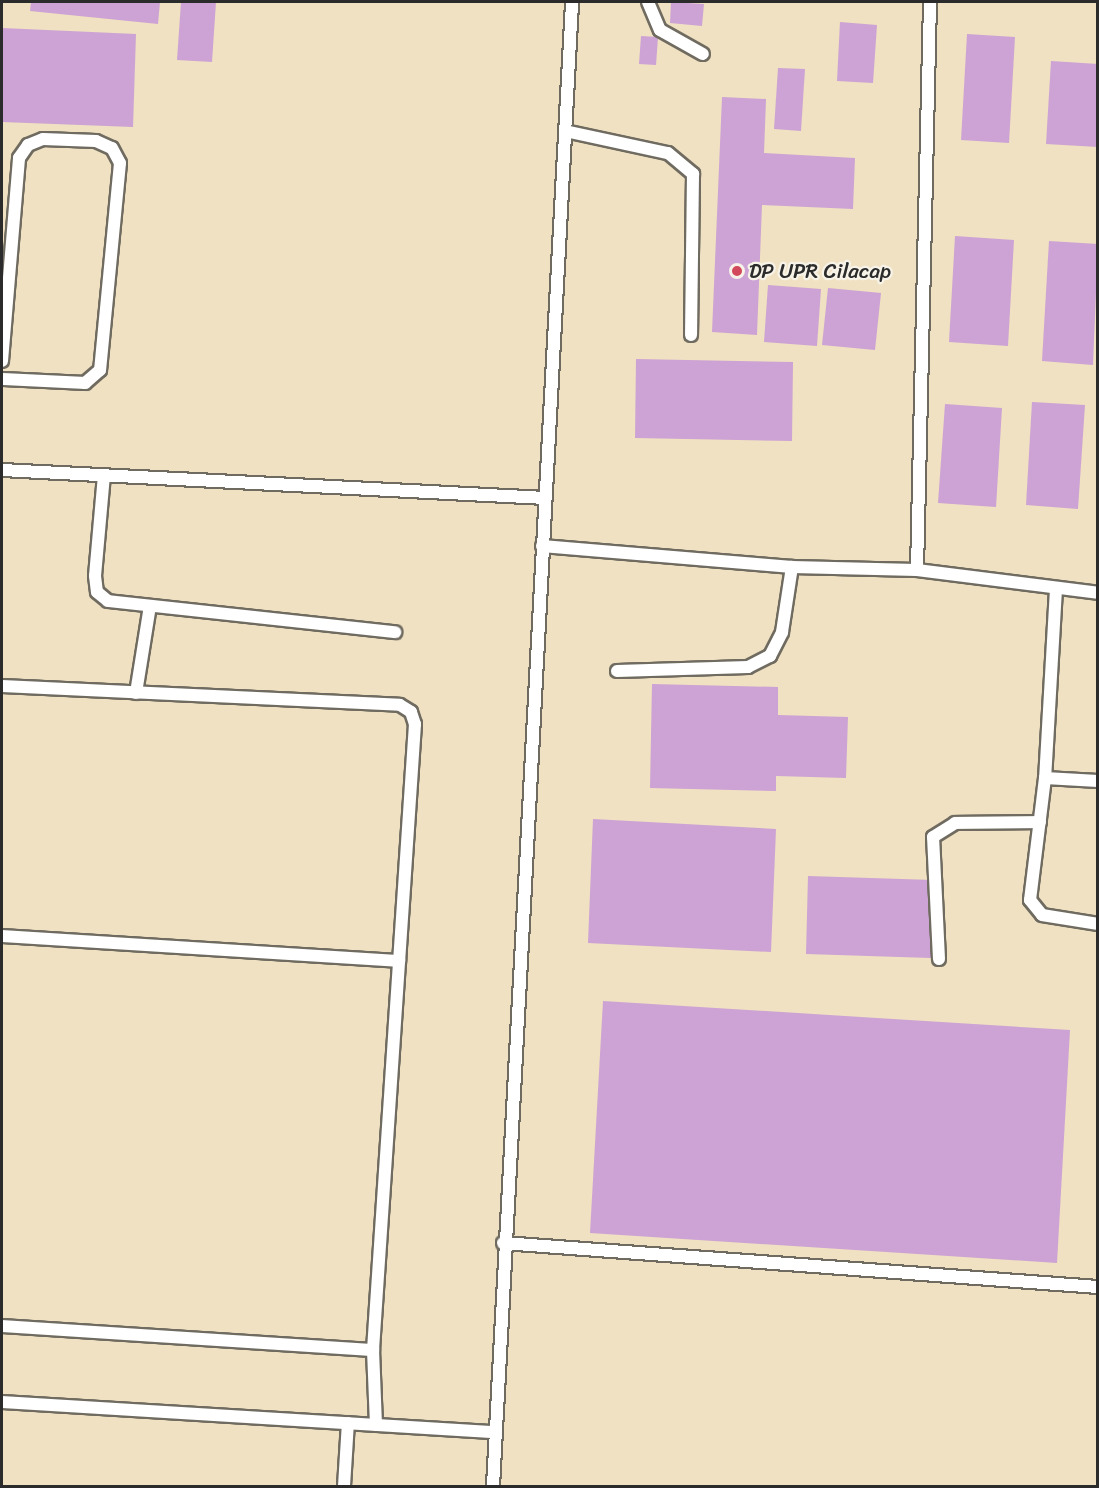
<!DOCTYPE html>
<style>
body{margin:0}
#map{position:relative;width:1099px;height:1488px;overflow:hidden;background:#efe1c2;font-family:Sriracha,sans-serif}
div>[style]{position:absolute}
.building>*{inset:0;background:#cda2d4}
.roads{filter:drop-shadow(2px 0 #706b60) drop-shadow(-2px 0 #706b60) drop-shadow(0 2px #706b60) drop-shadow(0 -2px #706b60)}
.lane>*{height:12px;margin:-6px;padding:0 6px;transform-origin:6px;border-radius:6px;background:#fff}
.dots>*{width:16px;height:16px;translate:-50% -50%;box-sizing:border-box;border:3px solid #f7f3e8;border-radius:50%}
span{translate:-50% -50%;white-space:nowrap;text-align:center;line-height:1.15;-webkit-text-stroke:4.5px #f7f3e8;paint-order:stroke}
.poi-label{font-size:21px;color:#2b2b2b}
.left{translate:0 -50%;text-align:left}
.frame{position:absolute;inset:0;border:3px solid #2b2b2b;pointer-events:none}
</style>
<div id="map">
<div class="building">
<i style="clip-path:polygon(31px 2px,160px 2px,158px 24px,30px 11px)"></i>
<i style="clip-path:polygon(181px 2px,216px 2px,212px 62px,177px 60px)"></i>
<i style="clip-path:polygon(671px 2px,704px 4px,702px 26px,670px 23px)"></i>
<i style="clip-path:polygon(840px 22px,877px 25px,873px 83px,837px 81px)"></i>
<i style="clip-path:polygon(2px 28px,136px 34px,133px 127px,2px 122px)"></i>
<i style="clip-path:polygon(967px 34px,1015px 37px,1009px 143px,961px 140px)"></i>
<i style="clip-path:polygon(641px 36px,658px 37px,656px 65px,639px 64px)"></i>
<i style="clip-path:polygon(1051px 61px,1098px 64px,1098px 147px,1046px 144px)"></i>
<i style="clip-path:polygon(778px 68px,805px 69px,801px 131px,774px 129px)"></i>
<i style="clip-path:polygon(722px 97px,766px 99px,764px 153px,855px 158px,853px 209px,762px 205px,757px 335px,712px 332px)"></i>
<i style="clip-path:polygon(955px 236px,1014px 240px,1008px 346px,949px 342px)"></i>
<i style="clip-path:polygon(1049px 241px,1098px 244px,1093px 365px,1042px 361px)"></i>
<i style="clip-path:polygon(768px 285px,821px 289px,817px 346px,764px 342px)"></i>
<i style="clip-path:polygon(828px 288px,881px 293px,875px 350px,822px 345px)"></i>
<i style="clip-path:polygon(636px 359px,793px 362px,792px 441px,635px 438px)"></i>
<i style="clip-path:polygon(1032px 402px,1085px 405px,1078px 509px,1026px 505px)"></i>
<i style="clip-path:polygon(945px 404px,1002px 408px,996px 507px,938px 503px)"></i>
<i style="clip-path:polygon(652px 684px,778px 687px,778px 715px,848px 717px,846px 778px,776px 776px,776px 791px,650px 788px)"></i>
<i style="clip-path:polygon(593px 819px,776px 829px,771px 952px,588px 943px)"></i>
<i style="clip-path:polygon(808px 876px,933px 880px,931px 958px,806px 954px)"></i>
<i style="clip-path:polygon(603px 1001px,1070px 1030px,1057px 1263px,590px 1233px)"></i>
</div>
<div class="roads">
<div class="lane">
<i style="left:648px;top:2px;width:30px;rotate:67deg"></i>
<i style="left:660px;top:30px;width:49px;rotate:29.2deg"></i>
<i style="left:565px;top:131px;width:105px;rotate:12.1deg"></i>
<i style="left:668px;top:153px;width:33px;rotate:40deg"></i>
<i style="left:693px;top:174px;width:161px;rotate:90.7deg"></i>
<i style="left:2px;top:361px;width:204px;rotate:-85.2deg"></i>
<i style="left:19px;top:158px;width:16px;rotate:-55deg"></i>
<i style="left:28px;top:145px;width:16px;rotate:-22deg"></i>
<i style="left:43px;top:139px;width:53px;rotate:2.2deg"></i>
<i style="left:96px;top:141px;width:17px;rotate:24deg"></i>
<i style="left:112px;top:148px;width:17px;rotate:62deg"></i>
<i style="left:120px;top:163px;width:208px;rotate:95.5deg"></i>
<i style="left:100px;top:370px;width:20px;rotate:139deg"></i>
<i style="left:85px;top:383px;width:83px;rotate:-177.2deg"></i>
<i style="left:2px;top:470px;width:544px;rotate:2.95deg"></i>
<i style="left:104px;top:475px;width:101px;rotate:95.1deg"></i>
<i style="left:95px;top:576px;width:16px;rotate:83deg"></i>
<i style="left:97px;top:592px;width:14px;rotate:39deg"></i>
<i style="left:108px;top:601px;width:289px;rotate:6.2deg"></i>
<i style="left:542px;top:546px;width:251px;rotate:4.8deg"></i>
<i style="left:792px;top:567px;width:125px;rotate:1.4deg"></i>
<i style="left:917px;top:570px;width:182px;rotate:7.2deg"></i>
<i style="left:917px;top:570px;width:568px;rotate:-88.69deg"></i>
<i style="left:1056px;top:589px;width:189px;rotate:93.3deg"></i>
<i style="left:1045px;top:778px;width:123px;rotate:97deg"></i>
<i style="left:1030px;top:900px;width:19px;rotate:51deg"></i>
<i style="left:1042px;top:915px;width:57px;rotate:9.1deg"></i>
<i style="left:617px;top:671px;width:131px;rotate:-1.7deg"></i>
<i style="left:748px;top:667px;width:25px;rotate:-27deg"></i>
<i style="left:770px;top:656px;width:27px;rotate:-63deg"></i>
<i style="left:782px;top:632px;width:66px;rotate:-81.3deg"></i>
<i style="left:2px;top:686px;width:398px;rotate:2.7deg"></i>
<i style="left:400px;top:705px;width:13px;rotate:32deg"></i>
<i style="left:411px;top:712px;width:13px;rotate:72deg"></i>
<i style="left:415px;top:724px;width:627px;rotate:93.84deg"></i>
<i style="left:373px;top:1350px;width:75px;rotate:87.7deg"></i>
<i style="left:136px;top:693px;width:88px;rotate:-80.9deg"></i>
<i style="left:1045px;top:778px;width:53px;rotate:3.2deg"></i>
<i style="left:2px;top:936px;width:398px;rotate:3.6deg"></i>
<i style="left:939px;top:959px;width:122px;rotate:-92.8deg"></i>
<i style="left:933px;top:837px;width:26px;rotate:-32deg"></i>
<i style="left:955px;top:823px;width:85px;rotate:-0.7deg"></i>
<i style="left:503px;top:1243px;width:597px;rotate:4.23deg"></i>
<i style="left:2px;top:1326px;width:372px;rotate:3.7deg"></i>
<i style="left:2px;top:1402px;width:492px;rotate:3.5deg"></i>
<i style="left:344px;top:1486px;width:63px;rotate:-86.4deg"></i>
<i style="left:493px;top:1486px;width:1486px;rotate:-86.95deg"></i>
</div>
</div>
<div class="dots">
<i style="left:737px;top:271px;background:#d1495b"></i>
</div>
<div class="poi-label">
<span class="left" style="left:749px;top:271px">DP UPR Cilacap</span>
</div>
<div class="frame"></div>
</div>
